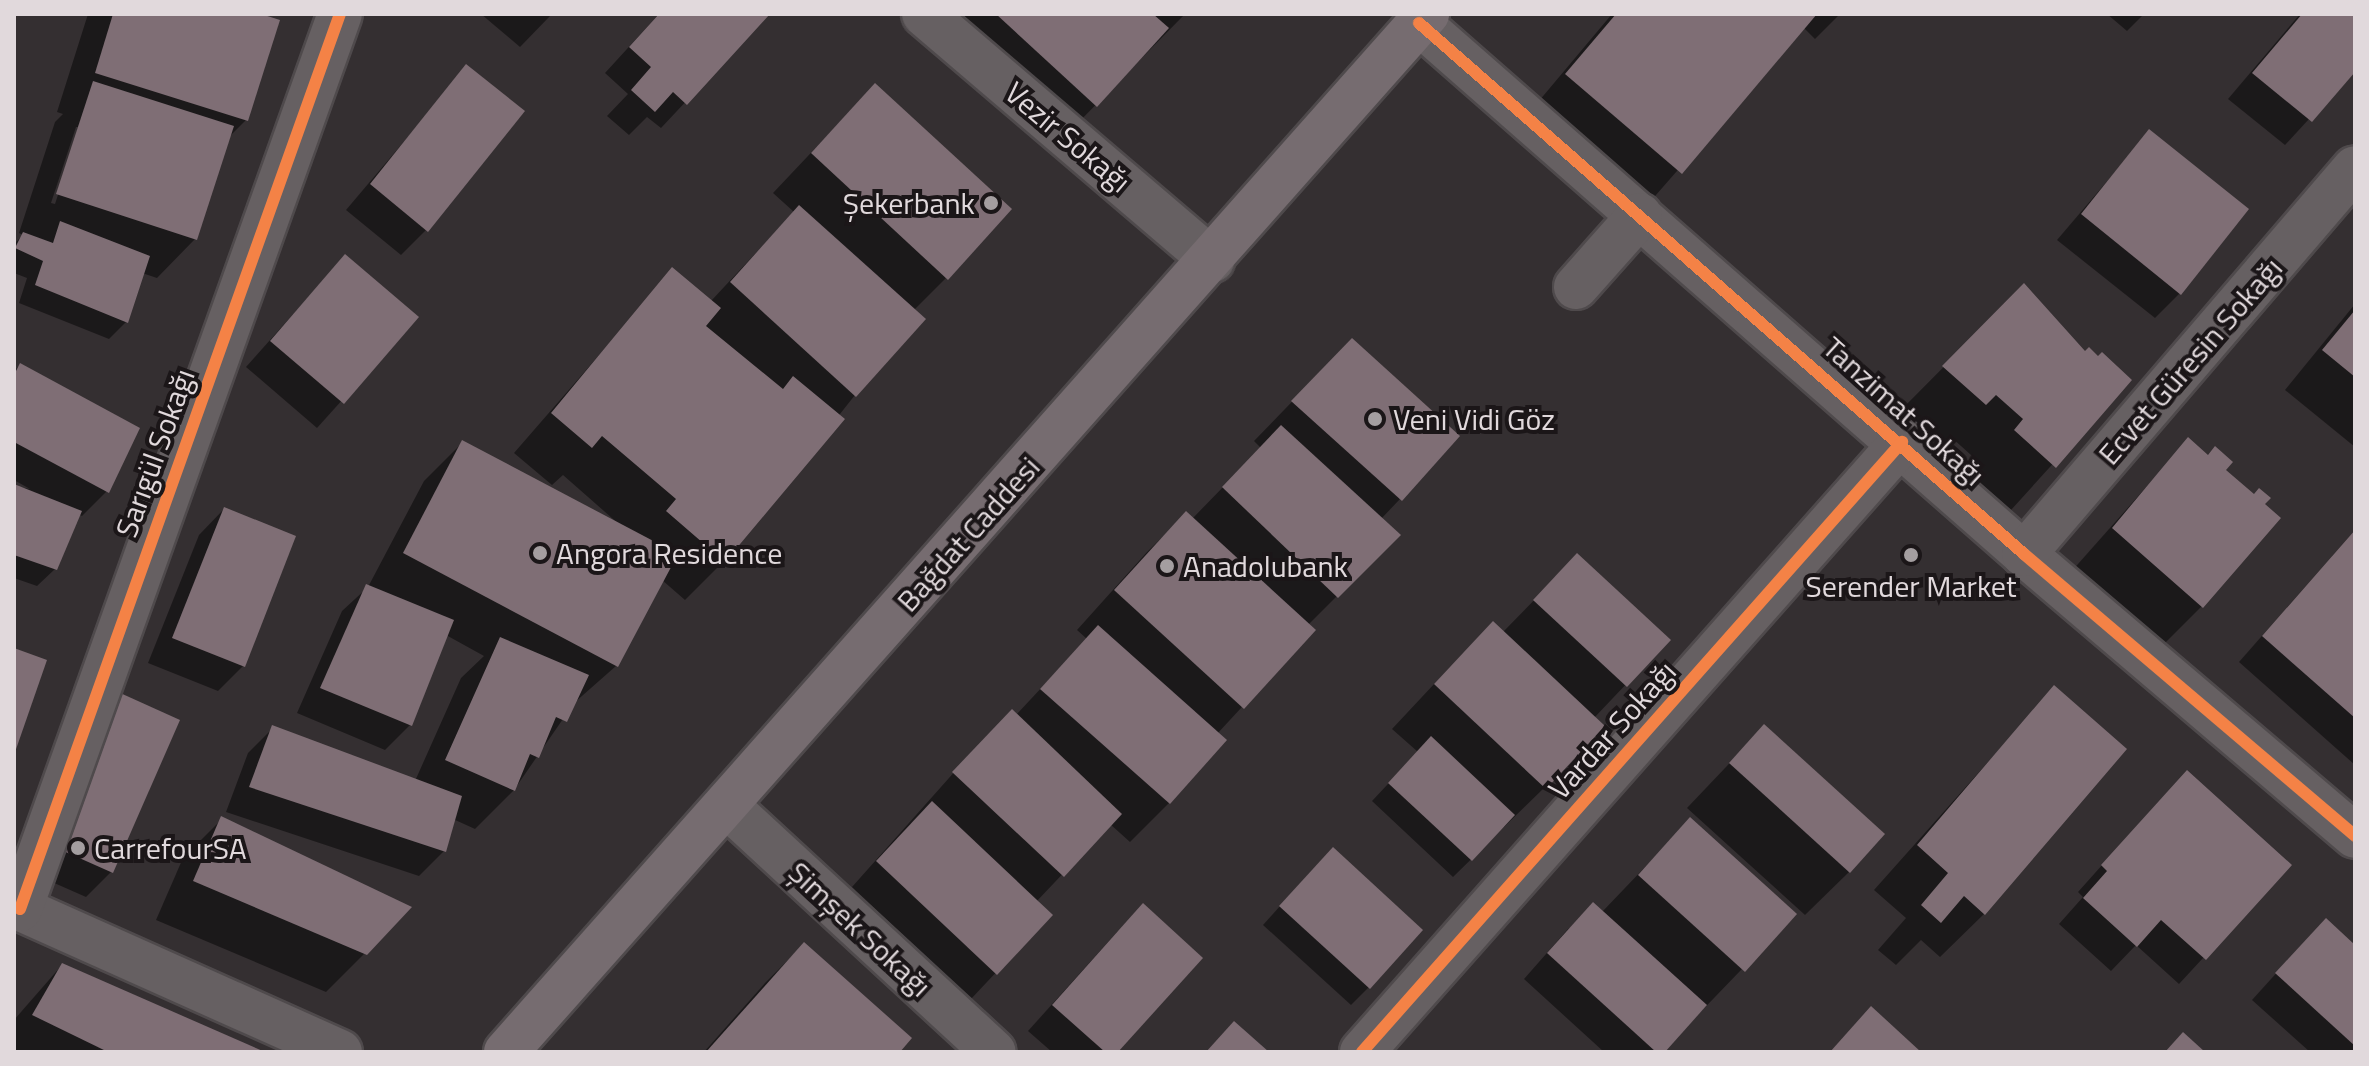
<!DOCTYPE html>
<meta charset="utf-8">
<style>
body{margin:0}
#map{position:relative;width:2369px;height:1066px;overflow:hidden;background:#342f31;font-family:"Titillium Web",sans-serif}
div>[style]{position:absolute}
.shadow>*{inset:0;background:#0007}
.building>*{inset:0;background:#7f6e75}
.roads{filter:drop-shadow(2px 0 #4f4a4c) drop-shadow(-2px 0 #4f4a4c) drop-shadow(0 2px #4f4a4c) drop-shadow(0 -2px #4f4a4c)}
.minor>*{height:44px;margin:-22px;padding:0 22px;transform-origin:22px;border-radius:22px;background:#666062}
.major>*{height:44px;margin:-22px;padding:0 22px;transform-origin:22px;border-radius:22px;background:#766c70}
.cycleway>*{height:12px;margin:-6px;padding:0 6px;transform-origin:6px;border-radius:6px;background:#f48246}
.dots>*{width:22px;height:22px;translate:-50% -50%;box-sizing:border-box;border:4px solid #1b1618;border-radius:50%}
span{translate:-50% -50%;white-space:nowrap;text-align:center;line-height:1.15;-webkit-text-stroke:8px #1b1618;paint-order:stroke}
.street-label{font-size:30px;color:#e1d9dc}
.poi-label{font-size:30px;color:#e1d9dc}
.right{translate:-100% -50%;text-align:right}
.left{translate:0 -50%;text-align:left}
.frame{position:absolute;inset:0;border:16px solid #e1d9dc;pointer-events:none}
</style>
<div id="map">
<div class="shadow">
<i style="clip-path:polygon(evenodd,88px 14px,260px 14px,246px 120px,228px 138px,195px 239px,157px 278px,142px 273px,126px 322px,109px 339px,19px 303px,27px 278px,14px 273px,14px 244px,23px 235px,19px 233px,55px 122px,63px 114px,57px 112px,88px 14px,76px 127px,80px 127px,55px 204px,51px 203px,76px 127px)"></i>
<i style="clip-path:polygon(481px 14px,552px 14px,520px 47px)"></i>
<i style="clip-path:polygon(659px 14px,768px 14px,661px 128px,647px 117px,629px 135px,607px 116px,628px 94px,605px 73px)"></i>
<i style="clip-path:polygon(944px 14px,1185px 14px,1070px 131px)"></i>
<i style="clip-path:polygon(1612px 14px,1840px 14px,1815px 39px,1803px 27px,1642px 211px,1528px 114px)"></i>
<i style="clip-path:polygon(2107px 14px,2144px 14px,2127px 31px)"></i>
<i style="clip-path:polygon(2300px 14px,2355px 14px,2355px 69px,2285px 145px,2228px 99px)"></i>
<i style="clip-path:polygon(467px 67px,426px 230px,401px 255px,346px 210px)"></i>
<i style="clip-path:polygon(875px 85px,946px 278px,913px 311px,855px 395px,724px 561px,685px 600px,662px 580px,616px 666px,574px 703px,514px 790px,475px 829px,453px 819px,444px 851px,419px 876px,226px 812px,248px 753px,273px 728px,415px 781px,461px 678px,484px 656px,446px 635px,410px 725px,385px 750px,297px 713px,342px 611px,368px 587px,424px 481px,463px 442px,621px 526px,563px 475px,552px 485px,514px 453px,673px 270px,711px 301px,794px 212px,773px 193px)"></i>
<i style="clip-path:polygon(2149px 132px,2180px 293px,2155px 318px,2057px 240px)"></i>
<i style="clip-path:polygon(345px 256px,416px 318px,317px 428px,246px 367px)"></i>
<i style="clip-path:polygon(2024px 286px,2085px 353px,2129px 380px,2011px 510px,1971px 475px,1981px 464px,1951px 437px,1941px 447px,1900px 411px)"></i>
<i style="clip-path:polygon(2355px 304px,2355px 447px,2285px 390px)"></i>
<i style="clip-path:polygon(20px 365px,107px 491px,82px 516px,78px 514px,55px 569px,37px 586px,14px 578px,14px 486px,30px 489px,14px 480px,14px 371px)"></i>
<i style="clip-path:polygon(1313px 380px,1400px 499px,1381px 519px,1398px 535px,1308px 625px,1313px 630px,1217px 734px,1224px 740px,1169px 803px,1130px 842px,1110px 824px,1036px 902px,1050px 915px,971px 999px,852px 887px,973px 751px,1015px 716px,1087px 639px,1077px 630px,1147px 552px,1186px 514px,1192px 519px,1261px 448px,1254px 441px)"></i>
<i style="clip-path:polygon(2188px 440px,2224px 471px,2202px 606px,2158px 650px,2070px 573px)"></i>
<i style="clip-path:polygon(224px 509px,243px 666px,218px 691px,148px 663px,199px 535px)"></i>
<i style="clip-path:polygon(2355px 530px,2355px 765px,2239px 662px)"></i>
<i style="clip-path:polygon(1578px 555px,1668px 640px,1594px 718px,1545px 787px,1453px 877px,1372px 801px,1418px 752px,1392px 729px,1450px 667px,1503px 632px)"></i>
<i style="clip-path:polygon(2054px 688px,1984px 914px,1940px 957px,1921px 940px,1896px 965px,1878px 950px,1906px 918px,1874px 890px)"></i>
<i style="clip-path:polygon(94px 720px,111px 872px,86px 897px,27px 871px)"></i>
<i style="clip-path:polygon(1764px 727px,1849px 872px,1805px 915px,1687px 808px)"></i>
<i style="clip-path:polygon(2162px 798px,2289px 865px,2179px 984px,2136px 945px,2111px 971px,2059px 924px,2083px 897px,2078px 892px)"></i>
<i style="clip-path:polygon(222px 819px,365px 953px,326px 992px,156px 920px,183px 858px)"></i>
<i style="clip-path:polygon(1690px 820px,1795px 914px,1662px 1052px,1604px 1052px,1524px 979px,1568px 929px,1602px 912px)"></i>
<i style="clip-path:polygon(1315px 867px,1369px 987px,1351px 1005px,1263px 925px)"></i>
<i style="clip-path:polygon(1118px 931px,1115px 1052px,1052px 1052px,1028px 1031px)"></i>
<i style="clip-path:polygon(804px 944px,897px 1052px,704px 1052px,765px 983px)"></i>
<i style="clip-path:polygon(2301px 946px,2355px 947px,2355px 1052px,2310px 1052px,2252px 1000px)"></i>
<i style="clip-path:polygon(62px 965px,260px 1052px,14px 1052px,14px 1020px)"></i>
</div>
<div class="building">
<i style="clip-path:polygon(113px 14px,261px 14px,280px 20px,248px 121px,95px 73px)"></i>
<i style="clip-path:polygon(659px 14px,770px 14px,687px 105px,673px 92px,655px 112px,631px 90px,651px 67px,629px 47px)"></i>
<i style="clip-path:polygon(996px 14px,1153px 14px,1169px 28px,1097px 107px)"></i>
<i style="clip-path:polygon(1616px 14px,1817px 14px,1682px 174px,1565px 74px)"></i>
<i style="clip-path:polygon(2302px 14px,2355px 14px,2355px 72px,2312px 122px,2252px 73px)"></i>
<i style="clip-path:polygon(466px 64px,525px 111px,428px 232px,370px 184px)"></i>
<i style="clip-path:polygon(93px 81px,234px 126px,197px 240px,56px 194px)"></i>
<i style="clip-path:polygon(875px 83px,1012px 209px,948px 280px,811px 153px)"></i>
<i style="clip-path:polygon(2149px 129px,2249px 209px,2181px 295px,2081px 214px)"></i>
<i style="clip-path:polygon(799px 205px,926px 319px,856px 397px,730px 282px)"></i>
<i style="clip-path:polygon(60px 221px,150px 256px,128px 323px,35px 285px,43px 261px,15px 248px,23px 232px,53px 243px)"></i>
<i style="clip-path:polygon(345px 254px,419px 317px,344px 404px,270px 341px)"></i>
<i style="clip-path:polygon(672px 267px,721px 308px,706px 326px,783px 389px,793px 376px,845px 419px,725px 562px,666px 511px,676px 499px,602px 436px,592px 448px,551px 413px)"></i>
<i style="clip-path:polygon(2024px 283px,2085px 351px,2089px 347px,2098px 356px,2102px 352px,2132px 380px,2056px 468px,2014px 430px,2023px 419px,1996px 395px,1986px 405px,1942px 366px)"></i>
<i style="clip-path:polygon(2355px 310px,2355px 377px,2322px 350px)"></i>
<i style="clip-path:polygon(1352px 338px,1460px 436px,1402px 501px,1291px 401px)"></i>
<i style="clip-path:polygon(20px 363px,140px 428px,109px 493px,14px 442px,14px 375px)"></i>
<i style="clip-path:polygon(1281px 425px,1401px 535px,1338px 598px,1222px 487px)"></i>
<i style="clip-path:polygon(2188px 437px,2208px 455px,2215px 446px,2233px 462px,2226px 470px,2254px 494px,2259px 488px,2271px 498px,2265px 504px,2281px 518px,2203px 608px,2112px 528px)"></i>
<i style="clip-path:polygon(462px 440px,678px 554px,618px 667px,403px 553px)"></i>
<i style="clip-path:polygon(14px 484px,82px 511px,57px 570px,14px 555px)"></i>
<i style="clip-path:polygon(224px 507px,296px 536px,245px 667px,172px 638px)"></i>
<i style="clip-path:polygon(1186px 511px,1316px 630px,1244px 709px,1114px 590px)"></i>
<i style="clip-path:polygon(2355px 530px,2355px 718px,2262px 636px)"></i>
<i style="clip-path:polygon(1577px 553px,1671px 640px,1627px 687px,1533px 600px)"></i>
<i style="clip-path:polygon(366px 584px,454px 620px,412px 726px,320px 688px)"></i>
<i style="clip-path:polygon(1493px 621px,1605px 726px,1546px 789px,1434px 684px)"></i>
<i style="clip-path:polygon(1098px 625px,1227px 740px,1170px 804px,1040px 689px)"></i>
<i style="clip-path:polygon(500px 637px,589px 675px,567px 722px,556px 717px,539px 758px,530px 754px,515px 791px,445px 760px)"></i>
<i style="clip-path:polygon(14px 648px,47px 660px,14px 755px)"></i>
<i style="clip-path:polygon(2054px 685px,2127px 749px,1985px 915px,1964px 896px,1941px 923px,1921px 905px,1948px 873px,1917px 845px)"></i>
<i style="clip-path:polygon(118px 692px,180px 720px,113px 873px,50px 845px)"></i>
<i style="clip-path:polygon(1012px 709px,1122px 814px,1064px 877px,952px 772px)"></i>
<i style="clip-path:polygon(1764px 724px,1885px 834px,1850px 873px,1729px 763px)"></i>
<i style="clip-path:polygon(272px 725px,462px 796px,446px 852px,249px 787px)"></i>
<i style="clip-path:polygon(1431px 736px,1515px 815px,1472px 861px,1388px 783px)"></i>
<i style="clip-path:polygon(2187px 770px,2292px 865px,2206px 960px,2161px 920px,2137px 947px,2083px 898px,2107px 871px,2101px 865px)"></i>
<i style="clip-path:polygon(932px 801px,1053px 915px,997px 975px,876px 861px)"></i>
<i style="clip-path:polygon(221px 816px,412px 907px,367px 955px,193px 881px)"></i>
<i style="clip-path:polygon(1690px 817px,1797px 914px,1745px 972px,1638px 875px)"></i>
<i style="clip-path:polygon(1333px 847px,1423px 930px,1370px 989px,1279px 906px)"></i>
<i style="clip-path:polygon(1593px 902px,1707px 1005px,1665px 1052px,1656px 1052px,1547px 953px)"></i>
<i style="clip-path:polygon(1143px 903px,1203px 958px,1118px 1052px,1105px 1052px,1052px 1005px)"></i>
<i style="clip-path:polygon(2326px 918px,2355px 945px,2355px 1046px,2275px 973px)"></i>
<i style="clip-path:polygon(804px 942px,912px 1038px,900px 1052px,706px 1052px)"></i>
<i style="clip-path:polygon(62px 963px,265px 1052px,108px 1052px,32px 1015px)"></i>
<i style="clip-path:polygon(1871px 1006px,1921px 1052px,1830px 1052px)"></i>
<i style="clip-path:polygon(1234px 1021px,1269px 1052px,1206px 1052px)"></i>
<i style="clip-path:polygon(2183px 1032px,2205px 1052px,2165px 1052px)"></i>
</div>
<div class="roads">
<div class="minor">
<i style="left:924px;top:14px;width:379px;rotate:40.5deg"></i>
<i style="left:1419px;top:23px;width:805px;rotate:41.27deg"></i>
<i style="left:2024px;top:554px;width:435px;rotate:40.4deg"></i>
<i style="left:1576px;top:287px;width:96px;rotate:-48.4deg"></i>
<i style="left:2024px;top:554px;width:508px;rotate:-49.39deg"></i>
<i style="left:726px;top:805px;width:364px;rotate:42.7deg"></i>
<i style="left:14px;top:906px;width:357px;rotate:24.1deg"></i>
<i style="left:20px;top:909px;width:950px;rotate:-70.33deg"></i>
<i style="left:1362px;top:1052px;width:815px;rotate:-48.48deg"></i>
</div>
<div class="major">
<i style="left:506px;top:1052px;width:1388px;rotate:-48.42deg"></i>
</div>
</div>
<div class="cycleway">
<i style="left:1419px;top:23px;width:805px;rotate:41.27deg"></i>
<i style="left:2024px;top:554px;width:435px;rotate:40.4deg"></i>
<i style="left:20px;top:909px;width:950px;rotate:-70.33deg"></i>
<i style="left:1362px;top:1052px;width:815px;rotate:-48.48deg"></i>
</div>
<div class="dots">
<i style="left:991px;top:203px;background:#a49ea0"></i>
<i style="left:1375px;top:419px;background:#a49ea0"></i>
<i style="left:540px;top:553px;background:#a49ea0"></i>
<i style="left:1911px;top:555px;background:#a49ea0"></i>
<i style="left:1167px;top:566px;background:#a49ea0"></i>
<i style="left:78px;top:848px;background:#a49ea0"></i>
</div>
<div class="street-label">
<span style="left:1068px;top:137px;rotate:40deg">Vezir Sokağı</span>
<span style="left:2190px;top:361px;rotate:-49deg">Ecvet Güresin Sokağı</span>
<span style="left:1904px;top:411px;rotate:42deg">Tanzimat Sokağı</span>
<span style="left:155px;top:453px;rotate:-70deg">Sarıgül Sokağı</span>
<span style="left:968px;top:534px;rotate:-48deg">Bağdat Caddesi</span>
<span style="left:1612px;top:730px;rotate:-48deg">Vardar Sokağı</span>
<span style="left:860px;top:929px;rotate:43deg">Şimşek Sokağı</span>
</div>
<div class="poi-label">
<span class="right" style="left:975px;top:203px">Şekerbank</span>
<span class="left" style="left:1393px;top:419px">Veni Vidi Göz</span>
<span class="left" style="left:556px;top:553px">Angora Residence</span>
<span class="left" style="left:1183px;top:566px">Anadolubank</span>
<span style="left:1911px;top:586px">Serender Market</span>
<span class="left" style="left:94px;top:848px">CarrefourSA</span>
</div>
<div class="frame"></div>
</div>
